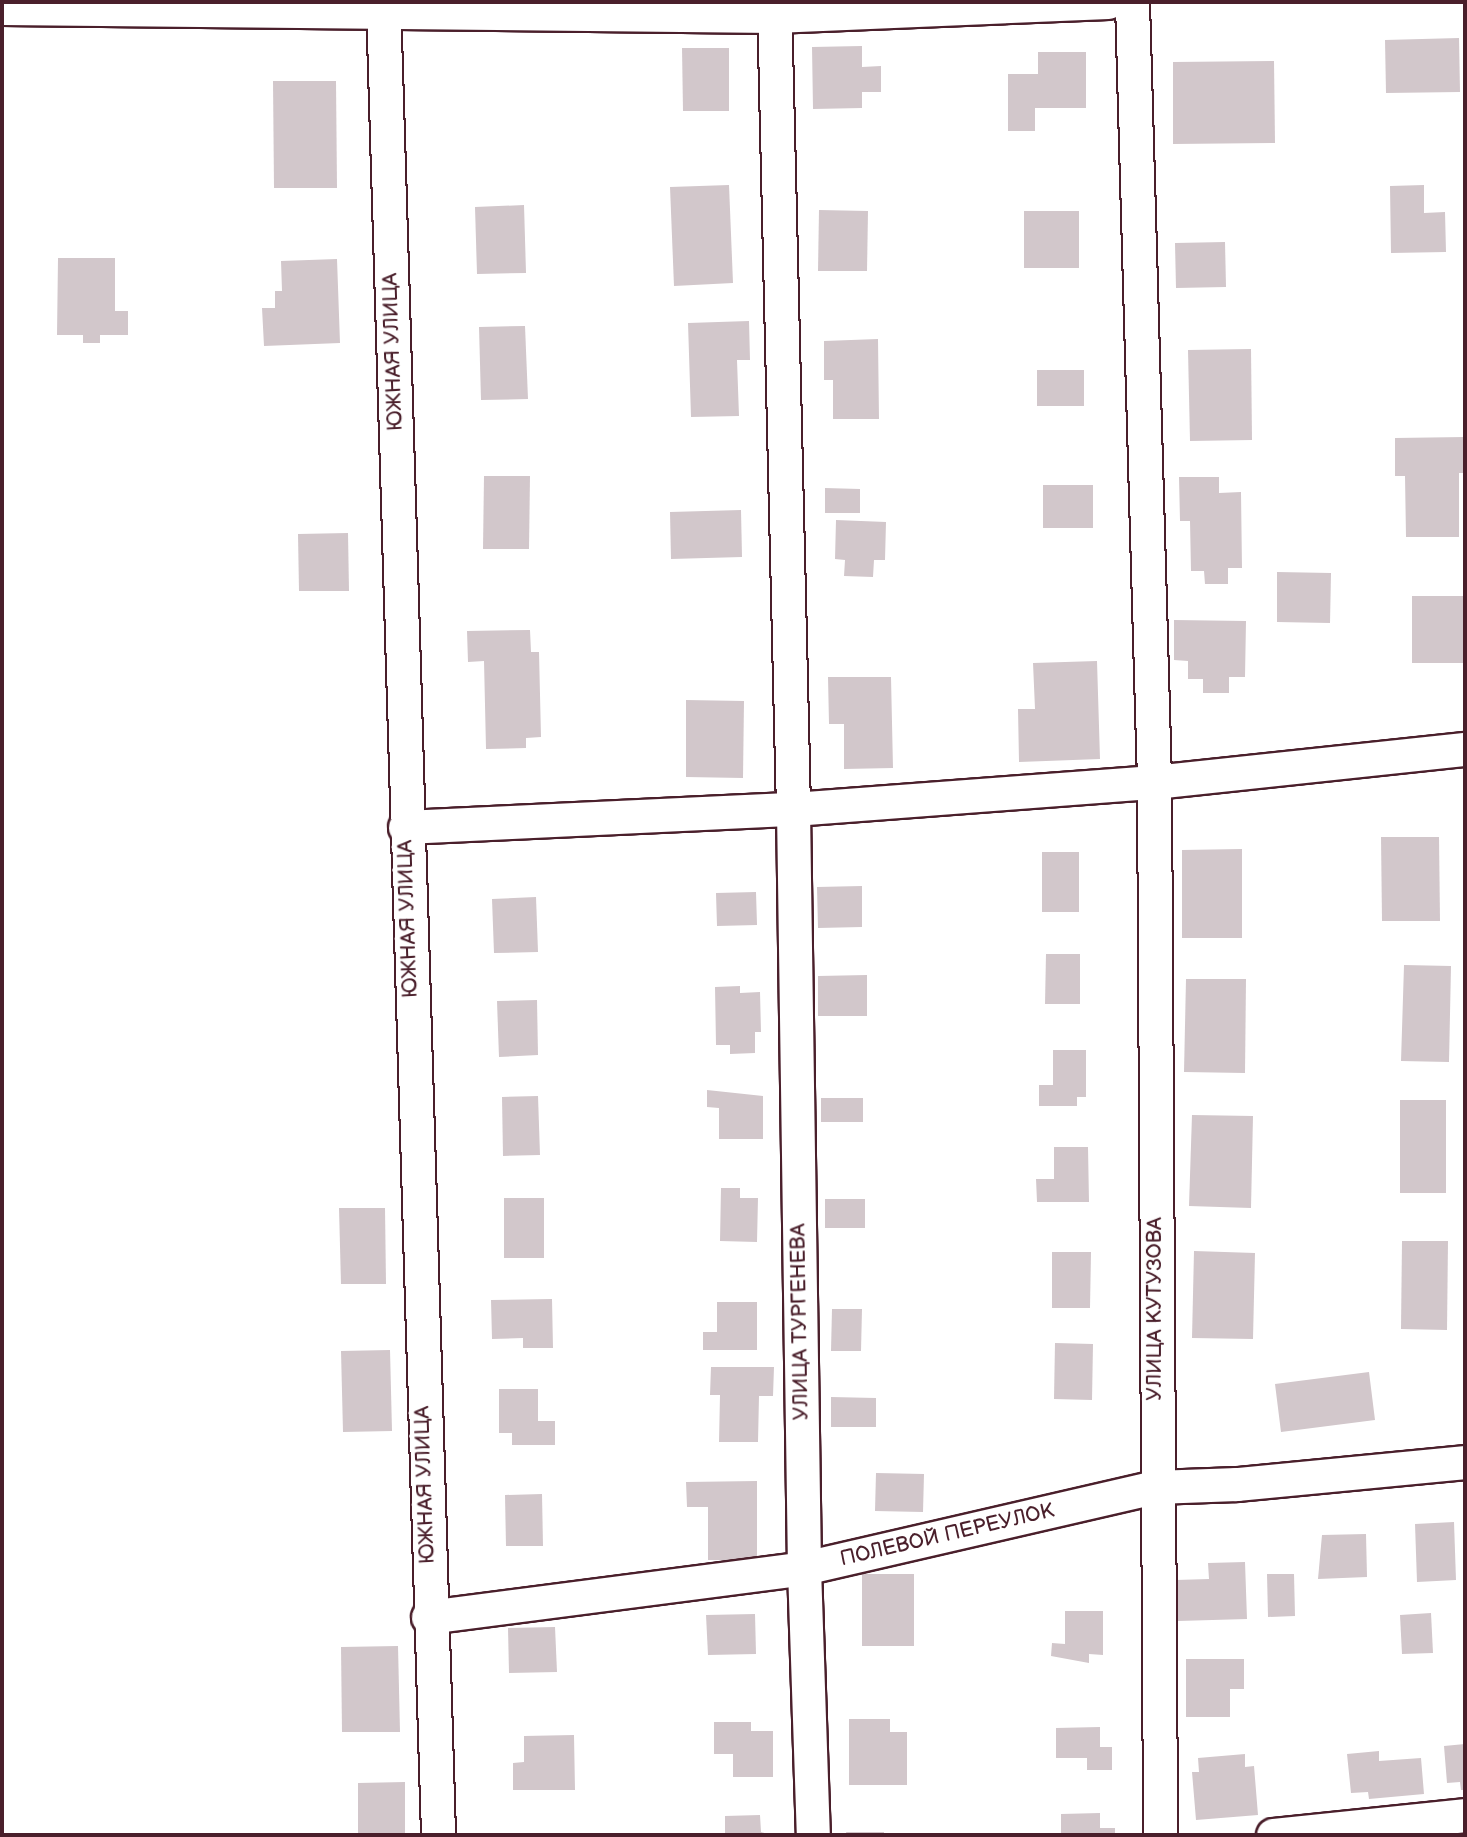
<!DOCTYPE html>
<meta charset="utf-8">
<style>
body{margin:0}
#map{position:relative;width:1467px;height:1837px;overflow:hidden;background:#fff;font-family:"Balsamiq Sans",sans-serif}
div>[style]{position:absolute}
.building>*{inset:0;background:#d2c7cb}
.roads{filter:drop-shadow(2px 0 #4a1f2b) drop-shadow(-2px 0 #4a1f2b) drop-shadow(0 2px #4a1f2b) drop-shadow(0 -2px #4a1f2b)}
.minor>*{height:33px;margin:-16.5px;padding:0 16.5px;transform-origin:16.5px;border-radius:16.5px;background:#fff}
span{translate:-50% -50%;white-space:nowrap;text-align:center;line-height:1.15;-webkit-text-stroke:7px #fff;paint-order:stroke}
.street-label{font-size:21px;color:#4a1f2b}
.frame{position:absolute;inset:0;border:4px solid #4a1f2b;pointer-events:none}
</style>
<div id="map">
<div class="building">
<i style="clip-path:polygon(1459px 38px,1460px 92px,1386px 93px,1385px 40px)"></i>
<i style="clip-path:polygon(862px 46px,862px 67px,881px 66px,881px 92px,862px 92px,862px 108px,813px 109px,812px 47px)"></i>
<i style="clip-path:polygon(682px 48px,729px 48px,729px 111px,683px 111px)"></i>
<i style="clip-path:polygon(1038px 52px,1086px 52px,1086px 108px,1035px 108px,1035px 131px,1008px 131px,1008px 74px,1038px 74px)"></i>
<i style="clip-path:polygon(1274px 61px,1275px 143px,1173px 144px,1173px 62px)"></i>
<i style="clip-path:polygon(273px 81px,336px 81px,337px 188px,274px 188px)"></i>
<i style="clip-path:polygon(729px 185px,733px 283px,674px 286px,670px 187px)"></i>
<i style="clip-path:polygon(1424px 185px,1424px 213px,1445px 212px,1446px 252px,1391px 253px,1390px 186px)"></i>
<i style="clip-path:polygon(524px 205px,526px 273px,477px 274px,475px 207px)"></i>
<i style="clip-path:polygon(819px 210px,868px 211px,867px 271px,818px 271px)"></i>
<i style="clip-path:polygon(1024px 211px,1079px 211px,1079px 268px,1024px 268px)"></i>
<i style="clip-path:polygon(1225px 242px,1226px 287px,1176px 288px,1175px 243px)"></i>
<i style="clip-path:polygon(58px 258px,115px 258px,115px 311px,128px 311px,128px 335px,100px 335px,100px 343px,83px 343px,83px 335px,57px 335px)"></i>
<i style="clip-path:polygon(337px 259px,340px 343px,264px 346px,262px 308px,275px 308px,275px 291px,282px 291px,281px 261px)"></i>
<i style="clip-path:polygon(749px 321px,750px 360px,737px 360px,739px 416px,691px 417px,688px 323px)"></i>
<i style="clip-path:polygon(525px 326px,528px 399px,481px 400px,479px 327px)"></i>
<i style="clip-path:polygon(878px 339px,879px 419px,833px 419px,833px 380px,824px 380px,824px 341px)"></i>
<i style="clip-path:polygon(1251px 349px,1252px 440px,1190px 441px,1188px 350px)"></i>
<i style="clip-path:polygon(1037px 370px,1084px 370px,1084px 406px,1037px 406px)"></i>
<i style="clip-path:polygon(1465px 437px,1465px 473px,1459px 473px,1459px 537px,1406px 537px,1405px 476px,1395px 476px,1395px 438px)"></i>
<i style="clip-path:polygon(484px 476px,530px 476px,529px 549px,483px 549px)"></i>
<i style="clip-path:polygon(1179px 477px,1219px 477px,1219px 493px,1241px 492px,1242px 568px,1228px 568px,1228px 584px,1205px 584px,1204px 571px,1191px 571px,1190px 521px,1180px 521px)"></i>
<i style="clip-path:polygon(1043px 485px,1093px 485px,1093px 528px,1043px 528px)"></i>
<i style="clip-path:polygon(825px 488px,860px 489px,860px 513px,825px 513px)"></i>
<i style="clip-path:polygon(741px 510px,742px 557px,671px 559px,670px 512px)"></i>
<i style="clip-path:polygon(836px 520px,886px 522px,885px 560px,874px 560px,873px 577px,844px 576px,845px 560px,835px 559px)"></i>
<i style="clip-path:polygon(348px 533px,349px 591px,299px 591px,298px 534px)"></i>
<i style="clip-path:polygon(1277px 572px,1331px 573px,1330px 623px,1277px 622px)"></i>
<i style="clip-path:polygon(1412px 596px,1465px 596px,1465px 663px,1412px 663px)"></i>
<i style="clip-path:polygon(1174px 620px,1246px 621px,1245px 677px,1229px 677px,1229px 693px,1203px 693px,1203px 679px,1188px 679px,1188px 661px,1174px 660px)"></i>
<i style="clip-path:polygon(530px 630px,531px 652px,539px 652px,541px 737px,526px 738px,526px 748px,486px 749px,484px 661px,468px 662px,467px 631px)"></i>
<i style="clip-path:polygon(1097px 661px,1100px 759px,1019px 762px,1018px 709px,1035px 709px,1033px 663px)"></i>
<i style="clip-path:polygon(828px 677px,891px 677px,893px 768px,844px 769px,844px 724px,829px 724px)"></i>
<i style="clip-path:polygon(686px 700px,744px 701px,743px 778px,686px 777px)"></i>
<i style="clip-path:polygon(1381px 837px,1439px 837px,1440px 921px,1382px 921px)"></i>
<i style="clip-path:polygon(1242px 849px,1242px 938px,1182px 938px,1182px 850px)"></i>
<i style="clip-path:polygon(1042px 852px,1079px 852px,1079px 912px,1042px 912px)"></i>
<i style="clip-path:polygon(862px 886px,862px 927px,818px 928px,817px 887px)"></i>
<i style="clip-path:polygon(756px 892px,757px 925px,717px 926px,716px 893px)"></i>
<i style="clip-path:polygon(536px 897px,538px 952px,494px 953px,492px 899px)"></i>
<i style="clip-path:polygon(1046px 954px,1080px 954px,1080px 1004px,1045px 1004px)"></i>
<i style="clip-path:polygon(1404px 965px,1451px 966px,1449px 1062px,1401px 1061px)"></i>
<i style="clip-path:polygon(867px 975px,867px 1016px,818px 1016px,818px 976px)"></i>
<i style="clip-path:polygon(1186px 979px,1246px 979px,1245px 1073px,1184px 1072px)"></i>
<i style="clip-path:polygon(740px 986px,740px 993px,760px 992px,761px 1032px,755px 1032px,755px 1053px,730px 1054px,730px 1045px,716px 1045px,715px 987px)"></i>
<i style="clip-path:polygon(537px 1000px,538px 1055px,499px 1057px,497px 1001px)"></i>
<i style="clip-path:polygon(1053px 1050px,1086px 1050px,1086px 1097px,1077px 1097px,1077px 1106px,1039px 1106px,1039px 1085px,1053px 1085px)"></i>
<i style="clip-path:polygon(707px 1090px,763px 1096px,763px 1139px,719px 1139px,719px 1108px,707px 1107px)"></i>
<i style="clip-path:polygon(538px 1096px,540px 1155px,503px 1156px,502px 1097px)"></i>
<i style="clip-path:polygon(821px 1098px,863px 1098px,863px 1122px,821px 1122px)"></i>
<i style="clip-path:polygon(1400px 1100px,1446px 1100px,1446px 1193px,1400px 1193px)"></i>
<i style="clip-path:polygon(1192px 1115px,1253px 1116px,1251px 1208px,1189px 1206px)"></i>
<i style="clip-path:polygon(1054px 1147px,1088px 1147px,1089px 1202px,1037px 1202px,1036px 1179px,1054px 1179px)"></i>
<i style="clip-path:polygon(721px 1188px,740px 1188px,740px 1198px,758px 1198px,757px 1242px,720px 1241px)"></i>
<i style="clip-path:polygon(504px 1198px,544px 1198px,544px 1258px,504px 1258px)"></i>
<i style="clip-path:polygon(825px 1199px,865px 1199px,865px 1228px,825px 1228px)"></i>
<i style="clip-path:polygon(339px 1208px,385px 1208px,386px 1284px,341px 1284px)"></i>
<i style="clip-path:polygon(1402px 1241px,1448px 1241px,1447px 1330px,1401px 1329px)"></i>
<i style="clip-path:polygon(1194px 1251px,1255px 1253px,1253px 1339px,1192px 1338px)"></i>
<i style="clip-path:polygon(1052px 1252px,1091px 1252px,1090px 1308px,1052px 1308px)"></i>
<i style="clip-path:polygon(552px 1299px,553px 1348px,523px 1348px,523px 1338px,492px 1339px,491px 1300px)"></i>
<i style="clip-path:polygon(717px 1302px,757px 1302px,757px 1350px,703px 1350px,703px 1332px,717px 1332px)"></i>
<i style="clip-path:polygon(832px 1309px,862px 1309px,861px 1351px,831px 1351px)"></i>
<i style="clip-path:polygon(1055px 1343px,1093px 1344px,1092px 1400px,1054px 1399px)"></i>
<i style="clip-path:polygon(390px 1350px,392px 1431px,343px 1432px,341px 1351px)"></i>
<i style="clip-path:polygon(711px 1367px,774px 1367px,773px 1396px,759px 1396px,758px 1442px,719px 1442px,720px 1395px,710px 1395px)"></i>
<i style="clip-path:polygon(1369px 1372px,1375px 1420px,1281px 1432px,1275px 1384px)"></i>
<i style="clip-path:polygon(499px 1389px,538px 1389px,538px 1421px,555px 1421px,555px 1445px,512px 1445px,512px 1433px,499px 1433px)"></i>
<i style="clip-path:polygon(831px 1397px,876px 1398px,876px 1427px,831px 1427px)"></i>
<i style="clip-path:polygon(876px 1473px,924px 1474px,923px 1512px,875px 1511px)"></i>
<i style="clip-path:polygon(757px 1481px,757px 1560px,708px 1560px,708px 1507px,687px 1507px,686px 1482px)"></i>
<i style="clip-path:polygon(542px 1494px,543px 1546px,506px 1546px,505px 1495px)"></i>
<i style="clip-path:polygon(1454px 1522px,1456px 1580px,1417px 1582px,1415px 1524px)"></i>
<i style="clip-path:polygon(1366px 1534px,1367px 1577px,1318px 1579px,1322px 1535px)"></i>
<i style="clip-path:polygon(1245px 1562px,1247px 1619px,1178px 1621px,1176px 1580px,1209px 1579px,1208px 1563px)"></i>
<i style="clip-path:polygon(862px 1574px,914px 1574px,914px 1646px,862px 1646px)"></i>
<i style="clip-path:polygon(1267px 1574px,1294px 1574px,1295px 1616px,1268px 1617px)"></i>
<i style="clip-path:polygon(1065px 1611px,1103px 1611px,1103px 1655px,1089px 1654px,1089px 1663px,1051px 1656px,1052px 1643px,1065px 1644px)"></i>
<i style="clip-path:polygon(1431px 1613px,1433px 1653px,1402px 1654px,1400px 1615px)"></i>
<i style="clip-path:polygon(755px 1614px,756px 1654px,708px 1655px,706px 1615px)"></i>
<i style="clip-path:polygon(555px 1627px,557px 1672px,509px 1673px,508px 1628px)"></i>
<i style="clip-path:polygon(398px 1646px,400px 1732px,342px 1732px,341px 1647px)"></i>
<i style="clip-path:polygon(1186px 1659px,1244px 1659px,1244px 1689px,1230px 1689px,1230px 1717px,1186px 1717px)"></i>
<i style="clip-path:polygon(849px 1719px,890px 1719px,890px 1732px,907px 1732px,907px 1785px,849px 1785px)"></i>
<i style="clip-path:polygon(714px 1722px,751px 1722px,751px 1731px,773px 1731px,773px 1777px,733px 1777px,733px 1754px,714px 1754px)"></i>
<i style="clip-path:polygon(1100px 1727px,1100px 1747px,1112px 1747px,1112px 1770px,1087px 1770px,1087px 1758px,1056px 1758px,1056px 1728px)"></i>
<i style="clip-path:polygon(574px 1735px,575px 1790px,513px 1790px,513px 1763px,524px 1762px,524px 1736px)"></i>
<i style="clip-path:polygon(1465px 1744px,1465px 1790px,1461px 1790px,1460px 1782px,1447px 1783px,1444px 1746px)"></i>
<i style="clip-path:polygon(1379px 1751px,1379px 1761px,1421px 1758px,1424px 1794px,1369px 1799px,1368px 1792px,1351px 1793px,1347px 1754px)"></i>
<i style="clip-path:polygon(1245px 1754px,1245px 1767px,1254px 1766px,1258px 1815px,1196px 1820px,1192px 1772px,1199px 1772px,1198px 1758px)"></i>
<i style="clip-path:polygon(405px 1782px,405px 1835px,358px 1835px,358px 1783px)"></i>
<i style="clip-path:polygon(1100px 1813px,1100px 1828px,1115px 1828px,1115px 1835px,1061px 1835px,1061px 1814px)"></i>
<i style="clip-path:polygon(760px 1815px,761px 1832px,771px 1835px,725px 1835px,725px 1816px)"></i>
<i style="clip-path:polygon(846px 1832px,884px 1832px,884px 1835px,847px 1835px)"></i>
</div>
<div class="roads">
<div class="minor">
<i style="left:383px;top:2px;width:1834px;rotate:88.28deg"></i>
<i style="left:774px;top:2px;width:807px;rotate:88.65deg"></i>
<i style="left:793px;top:809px;width:759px;rotate:89.17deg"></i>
<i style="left:804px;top:1568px;width:267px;rotate:88.1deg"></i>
<i style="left:1132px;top:2px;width:780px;rotate:88.38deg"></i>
<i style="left:1154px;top:782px;width:1053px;rotate:89.67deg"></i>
<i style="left:2px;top:8px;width:772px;rotate:0.59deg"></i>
<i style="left:774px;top:16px;width:334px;rotate:-2.4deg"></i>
<i style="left:405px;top:827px;width:388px;rotate:-2.7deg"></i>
<i style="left:793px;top:809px;width:362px;rotate:-4.3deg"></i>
<i style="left:1154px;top:782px;width:313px;rotate:-6.1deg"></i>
<i style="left:428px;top:1617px;width:379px;rotate:-7.4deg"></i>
<i style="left:804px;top:1568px;width:360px;rotate:-13deg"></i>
<i style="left:1155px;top:1487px;width:82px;rotate:-2.1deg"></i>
<i style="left:1237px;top:1484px;width:229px;rotate:-5.5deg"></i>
<i style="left:1273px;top:1835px;width:193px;rotate:-5.9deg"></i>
</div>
</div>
<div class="street-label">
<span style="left:393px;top:352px;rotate:-92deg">ЮЖНАЯ УЛИЦА</span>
<span style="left:408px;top:919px;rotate:-92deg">ЮЖНАЯ УЛИЦА</span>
<span style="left:1155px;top:1309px;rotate:-90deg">УЛИЦА КУТУЗОВА</span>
<span style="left:800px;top:1322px;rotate:-91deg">УЛИЦА ТУРГЕНЕВА</span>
<span style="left:425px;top:1485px;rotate:-92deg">ЮЖНАЯ УЛИЦА</span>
<span style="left:947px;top:1535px;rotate:-13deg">ПОЛЕВОЙ ПЕРЕУЛОК</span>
</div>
<div class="frame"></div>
</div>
